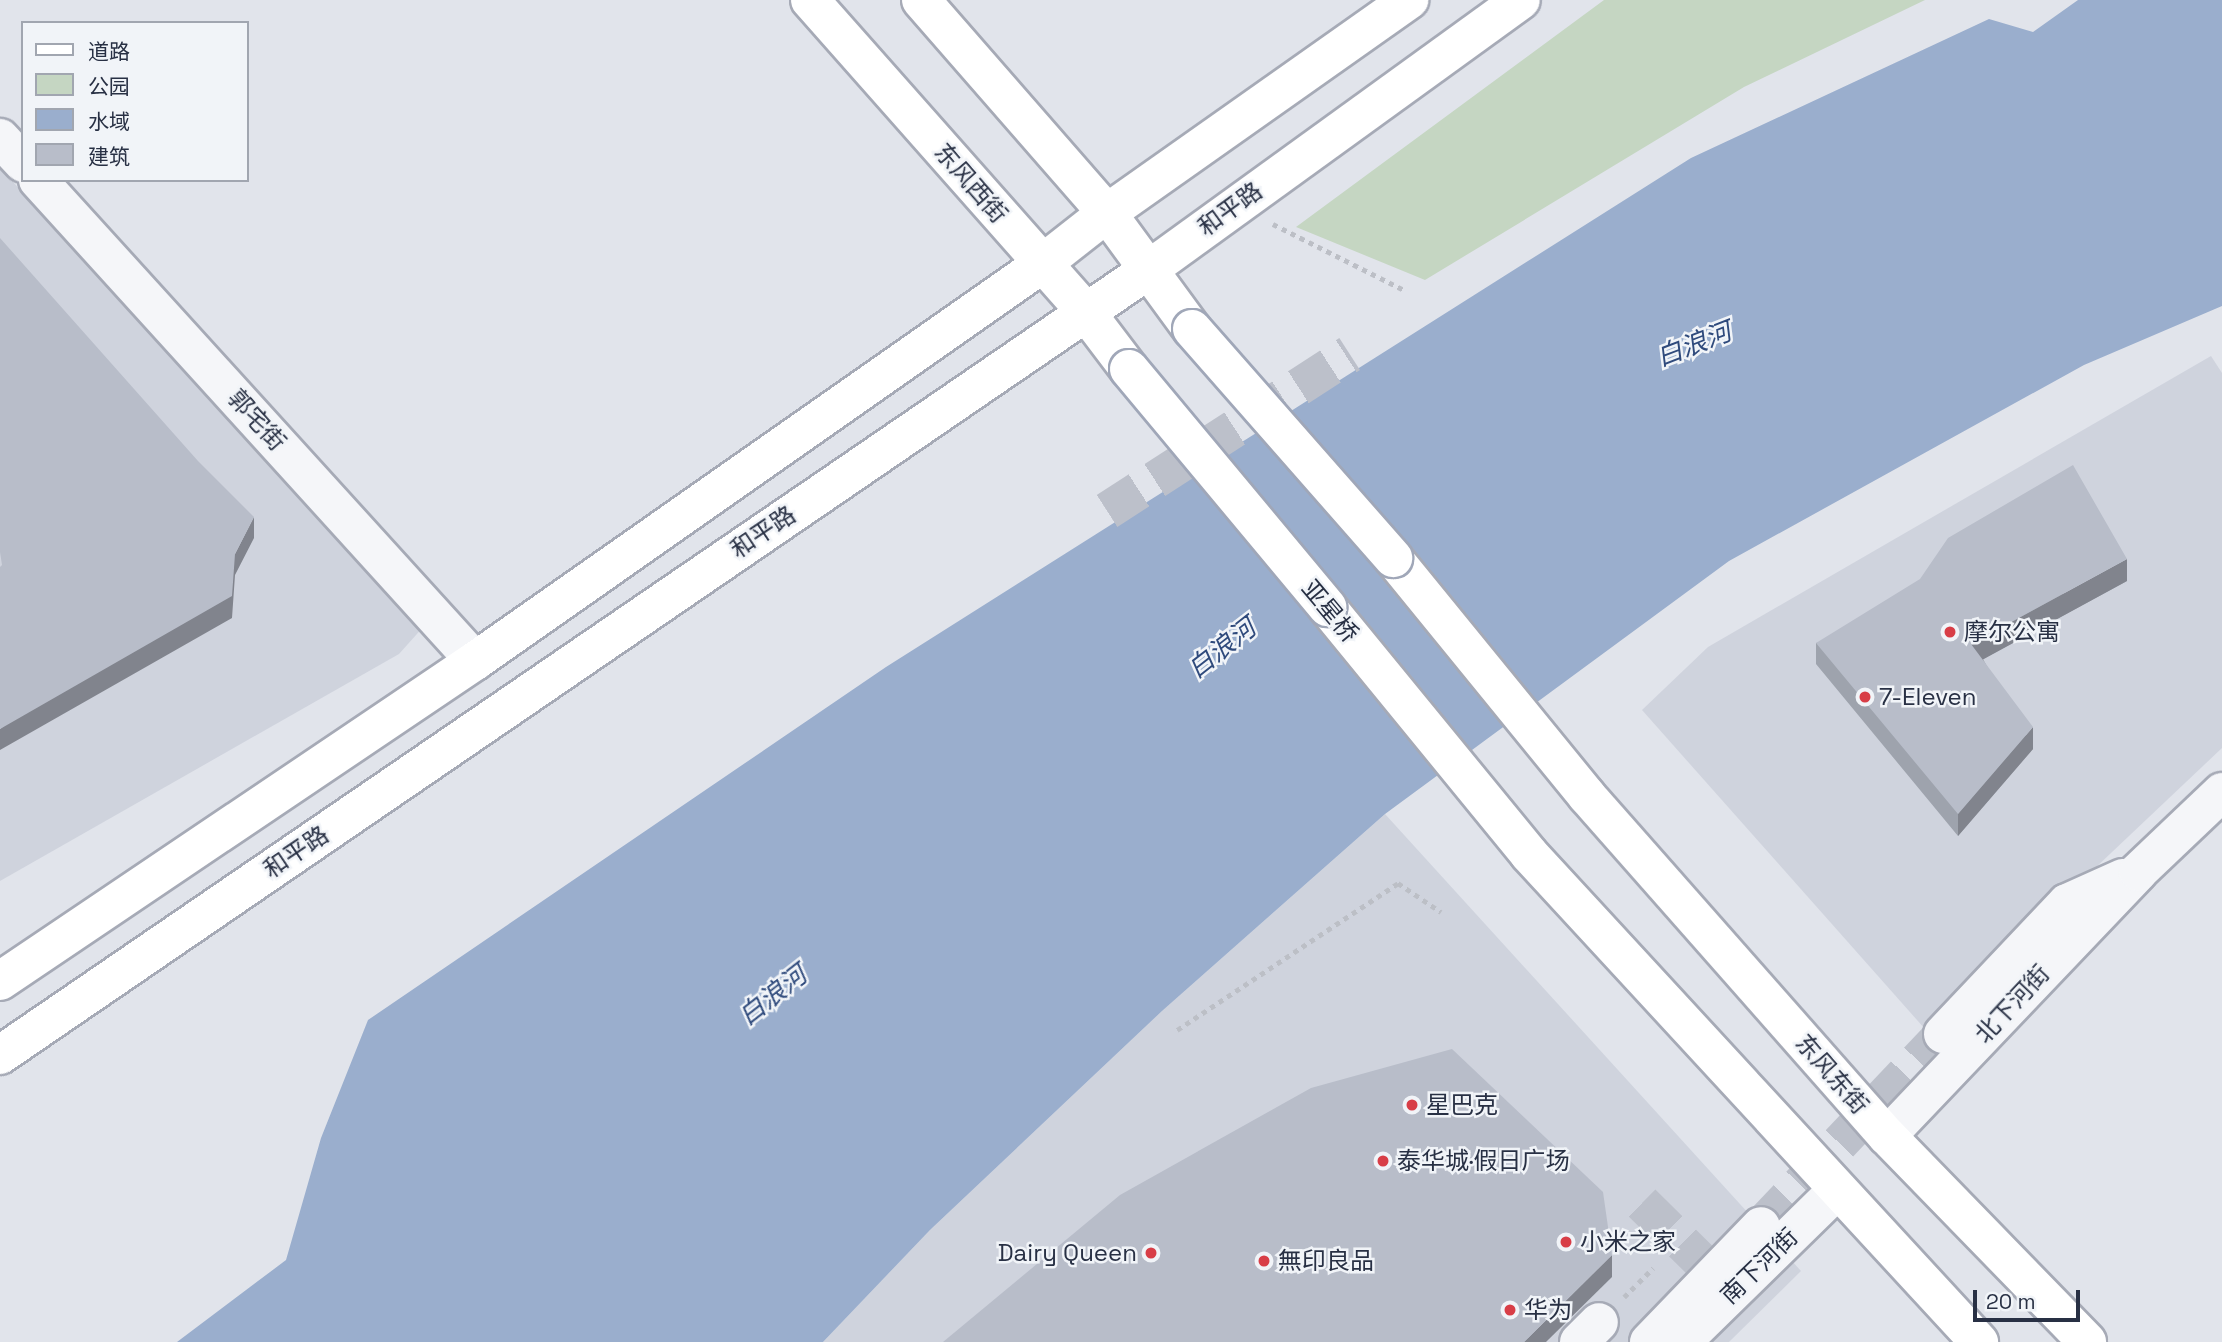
<!DOCTYPE html>
<meta charset="utf-8">
<style>
body{margin:0}
#map{position:relative;width:2222px;height:1342px;overflow:hidden;background:#e1e4eb;font-family:"Space Grotesk","Noto Sans SC",sans-serif}
div>[style]{position:absolute}
.built>*{inset:0;background:#cfd3dd}
.green>*{inset:0;background:#c5d6c2}
.water>*{inset:0;background:#9aaecd}
.minor-tunnel>*{height:38px;margin-top:-19px;transform-origin:0;background:repeating-linear-gradient(90deg,#bcc0ca 0 38px,transparent 0 57px)}
.path>*{height:4.5px;margin-top:-2.25px;transform-origin:0;background:repeating-linear-gradient(90deg,#bcbfc6 0 5px,transparent 0 10px)}
.roads{filter:drop-shadow(2px 0 #a6aab6) drop-shadow(-2px 0 #a6aab6) drop-shadow(0 2px #a6aab6) drop-shadow(0 -2px #a6aab6)}
.minor>*{height:38px;margin:-19px;padding:0 19px;transform-origin:19px;border-radius:19px;background:#f5f6f9}
.major>*{height:38px;margin:-19px;padding:0 19px;transform-origin:19px;border-radius:19px;background:#fff}
.bridges{filter:drop-shadow(2px 0 #a0a7b8) drop-shadow(-2px 0 #a0a7b8) drop-shadow(0 2px #a0a7b8) drop-shadow(0 -2px #a0a7b8)}
.major-bridge>*{height:38px;margin:-19px;padding:0 19px;transform-origin:19px;border-radius:19px;background:#fff}
.wall>*{inset:0;background:#9ea3ad}
.shaded-wall>*{inset:0;background:#81848d}
.building>*{inset:0;background:#b8bdc9}
.dots>*{width:19px;height:19px;translate:-50% -50%;box-sizing:border-box;border:4px solid #f1f4f8;border-radius:50%}
span{translate:-50% -50%;white-space:nowrap;text-align:center;line-height:1.15;-webkit-text-stroke:5px #f1f4f8;paint-order:stroke}
.street-label{font-size:24px;color:#283044}
.poi-label{font-size:24px;color:#283044}
.left{translate:0 -50%;text-align:left}
.right{translate:-100% -50%;text-align:right}
.water-label{font-size:26px;color:#2f4a7c;font-style:italic}
.legend{position:absolute;left:21px;top:21px;width:228px;height:161px;box-sizing:border-box;background:#f1f4f8;border:2px solid #a1a6b0;margin:0;padding:9px 12px;list-style:none;font-size:21px;color:#283044}
.legend li{display:flex;align-items:center;gap:14px;height:35px}
.legend b{width:35px;border:2px solid #a1a6b0}
.scale{position:absolute;left:1973px;top:1290px;width:107px;height:32px;box-sizing:border-box;border:4px solid #283044;border-top:0;padding-left:9px;font-size:21px;line-height:24px;white-space:nowrap;color:#283044;-webkit-text-stroke:5px #f1f4f8;paint-order:stroke}
</style>
<div id="map">
<div class="built">
<i style="clip-path:polygon(0 168px,425px 625px,399px 654px,0 881px)"></i>
<i style="clip-path:polygon(2211px 356px,2222px 373px,2222px 748px,1925px 1029px,1642px 710px,1708px 647px)"></i>
<i style="clip-path:polygon(1385px 814px,1801px 1271px,1729px 1342px,823px 1342px,930px 1230px,1162px 1011px)"></i>
</div>
<div class="green">
<i style="clip-path:polygon(1604px 0,1925px 0,1744px 87px,1425px 280px,1296px 227px)"></i>
</div>
<div class="water">
<i style="clip-path:polygon(2078px 0,2222px 0,2222px 306px,2084px 365px,1729px 561px,1385px 814px,1162px 1011px,930px 1230px,823px 1342px,177px 1342px,286px 1260px,321px 1138px,368px 1020px,886px 667px,1691px 158px,1989px 19px,2033px 32px)"></i>
</div>
<div class="minor-tunnel">
<i style="left:1107px;top:511px;width:289px;rotate:-32.9deg"></i>
<i style="left:1642px;top:1203px;width:101px;rotate:44.6deg"></i>
<i style="left:1761px;top:1226px;width:265px;rotate:-46.5deg"></i>
</div>
<div class="path">
<i style="left:1273px;top:224px;width:149px;rotate:26.7deg"></i>
<i style="left:1177px;top:1030px;width:265px;rotate:-33.6deg"></i>
<i style="left:1398px;top:883px;width:52px;rotate:34deg"></i>
<i style="left:1624px;top:1297px;width:41px;rotate:-45deg"></i>
</div>
<div class="roads">
<div class="minor">
<i style="left:0;top:138px;width:34px;rotate:47deg"></i>
<i style="left:38px;top:180px;width:650px;rotate:47.74deg"></i>
<i style="left:1943px;top:1034px;width:180px;rotate:-46.6deg"></i>
<i style="left:2067px;top:903px;width:61px;rotate:-24.1deg"></i>
<i style="left:1887px;top:1136px;width:364px;rotate:-46.4deg"></i>
<i style="left:2138px;top:872px;width:116px;rotate:-43.6deg"></i>
<i style="left:1579px;top:1342px;width:28px;rotate:-45deg"></i>
<i style="left:1649px;top:1342px;width:161px;rotate:-46deg"></i>
<i style="left:1682px;top:1342px;width:216px;rotate:-44.4deg"></i>
</div>
<div class="major">
<i style="left:810px;top:0;width:415px;rotate:48.5deg"></i>
<i style="left:1085px;top:311px;width:73px;rotate:52.8deg"></i>
<i style="left:921px;top:0;width:283px;rotate:48.9deg"></i>
<i style="left:1107px;top:213px;width:144px;rotate:53.8deg"></i>
<i style="left:1393px;top:558px;width:307px;rotate:50.8deg"></i>
<i style="left:1587px;top:796px;width:453px;rotate:48.6deg"></i>
<i style="left:1887px;top:1136px;width:287px;rotate:45.8deg"></i>
<i style="left:1327px;top:607px;width:319px;rotate:50.7deg"></i>
<i style="left:1529px;top:854px;width:664px;rotate:47.32deg"></i>
<i style="left:0;top:981px;width:573px;rotate:-33.97deg"></i>
<i style="left:475px;top:661px;width:692px;rotate:-35deg"></i>
<i style="left:1042px;top:264px;width:83px;rotate:-38.1deg"></i>
<i style="left:1107px;top:213px;width:370px;rotate:-35.2deg"></i>
<i style="left:0;top:1055px;width:1391px;rotate:-34.36deg"></i>
<i style="left:1148px;top:270px;width:460px;rotate:-35.9deg"></i>
</div>
</div>
<div class="bridges">
<div class="major-bridge">
<i style="left:1192px;top:329px;width:305px;rotate:48.7deg"></i>
<i style="left:1129px;top:369px;width:310px;rotate:50.2deg"></i>
</div>
</div>
<div class="wall">
<i style="clip-path:polygon(2127px 581px,1983px 659px,2033px 749px,1958px 836px,1816px 664px,1816px 643px)"></i>
</div>
<div class="shaded-wall">
<i style="clip-path:polygon(254px 517px,254px 538px,235px 575px,232px 618px,0 750px,0 729px,235px 554px)"></i>
<i style="clip-path:polygon(2127px 559px,2127px 581px,1971px 666px,1971px 644px)"></i>
<i style="clip-path:polygon(2033px 727px,2033px 749px,1958px 836px,1958px 814px)"></i>
<i style="clip-path:polygon(1612px 1255px,1612px 1277px,1546px 1342px,1524px 1342px)"></i>
</div>
<div class="building">
<i style="clip-path:polygon(0 238px,198px 461px,254px 517px,235px 554px,232px 596px,0 729px,0 567px,2px 565px,0 552px)"></i>
<i style="clip-path:polygon(2073px 465px,2127px 559px,1971px 644px,2033px 727px,1958px 814px,1816px 643px,1920px 579px,1948px 538px)"></i>
<i style="clip-path:polygon(1452px 1049px,1603px 1192px,1612px 1255px,1524px 1342px,943px 1342px,1120px 1195px,1311px 1088px)"></i>
</div>
<div class="dots">
<i style="left:1950px;top:632px;background:#d83e47"></i>
<i style="left:1865px;top:697px;background:#d83e47"></i>
<i style="left:1412px;top:1105px;background:#d83e47"></i>
<i style="left:1383px;top:1161px;background:#d83e47"></i>
<i style="left:1566px;top:1242px;background:#d83e47"></i>
<i style="left:1151px;top:1253px;background:#d83e47"></i>
<i style="left:1264px;top:1261px;background:#d83e47"></i>
<i style="left:1510px;top:1310px;background:#d83e47"></i>
</div>
<div class="street-label">
<span style="left:971px;top:183px;rotate:49deg">东风西街</span>
<span style="left:1230px;top:209px;rotate:-36deg">和平路</span>
<span style="left:257px;top:420px;rotate:48deg">郭宅街</span>
<span style="left:763px;top:532px;rotate:-34deg">和平路</span>
<span style="left:1330px;top:611px;rotate:50deg">亚星桥</span>
<span style="left:296px;top:852px;rotate:-34deg">和平路</span>
<span style="left:2012px;top:1004px;rotate:-47deg">北下河街</span>
<span style="left:1832px;top:1074px;rotate:49deg">东风东街</span>
<span style="left:1759px;top:1266px;rotate:-44deg">南下河街</span>
</div>
<div class="poi-label">
<span class="left" style="left:1964px;top:632px">摩尔公寓</span>
<span class="left" style="left:1879px;top:697px">7-Eleven</span>
<span class="left" style="left:1426px;top:1105px">星巴克</span>
<span class="left" style="left:1397px;top:1161px">泰华城·假日广场</span>
<span class="left" style="left:1580px;top:1242px">小米之家</span>
<span class="right" style="left:1137px;top:1253px">Dairy Queen</span>
<span class="left" style="left:1278px;top:1261px">無印良品</span>
<span class="left" style="left:1524px;top:1310px">华为</span>
</div>
<div class="water-label">
<span style="left:1694px;top:345px;rotate:-21deg">白浪河</span>
<span style="left:1222px;top:649px;rotate:-38deg">白浪河</span>
<span style="left:773px;top:996px;rotate:-38deg">白浪河</span>
</div>
<ul class="legend">
<li><b style="height:9px;background:#fff"></b>道路</li>
<li><b style="height:19px;background:#c5d6c2"></b>公园</li>
<li><b style="height:19px;background:#9aaecd"></b>水域</li>
<li><b style="height:19px;background:#b8bdc9"></b>建筑</li>
</ul>
<div class="scale">20 m</div>
</div>
